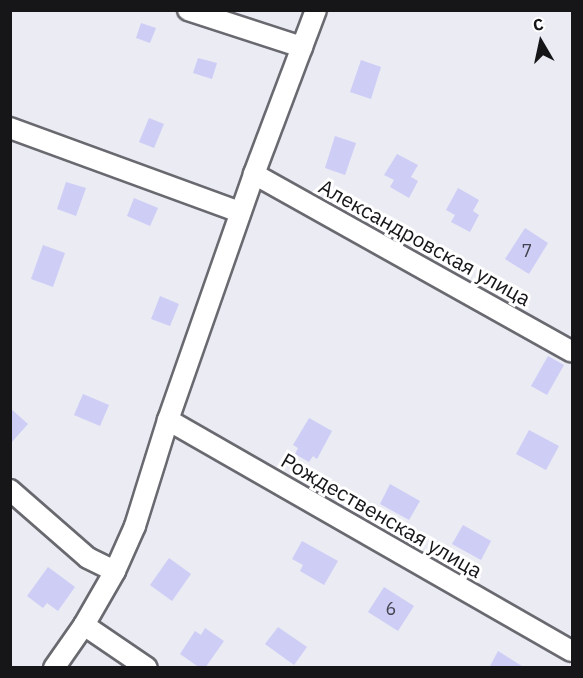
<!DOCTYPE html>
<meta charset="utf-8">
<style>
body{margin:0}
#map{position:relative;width:583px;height:678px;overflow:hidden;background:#eaebf3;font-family:"IBM Plex Sans",sans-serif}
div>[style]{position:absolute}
.building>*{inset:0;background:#cecdf6}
.roads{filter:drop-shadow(2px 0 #696970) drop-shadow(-2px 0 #696970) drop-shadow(0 2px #696970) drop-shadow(0 -2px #696970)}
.street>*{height:20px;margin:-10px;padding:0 10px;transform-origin:10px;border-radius:10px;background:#fff}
span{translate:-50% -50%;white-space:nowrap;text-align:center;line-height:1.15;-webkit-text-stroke:6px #fff;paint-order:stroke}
.number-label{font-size:18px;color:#444450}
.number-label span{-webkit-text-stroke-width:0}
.street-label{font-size:21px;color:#161619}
.frame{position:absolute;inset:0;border:12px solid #161619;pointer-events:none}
.north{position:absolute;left:511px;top:12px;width:60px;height:60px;-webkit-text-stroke:4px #fff;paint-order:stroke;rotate:351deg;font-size:16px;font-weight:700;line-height:24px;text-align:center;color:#161619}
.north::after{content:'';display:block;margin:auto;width:21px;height:27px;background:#161619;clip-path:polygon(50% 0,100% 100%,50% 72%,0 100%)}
</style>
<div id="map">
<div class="building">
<i style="clip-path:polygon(141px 23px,156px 28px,150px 43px,136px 38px)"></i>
<i style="clip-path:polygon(198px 58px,217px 63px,212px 79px,193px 73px)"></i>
<i style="clip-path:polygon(361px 60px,381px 67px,371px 99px,350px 92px)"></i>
<i style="clip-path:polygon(149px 118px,164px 124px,154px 148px,139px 142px)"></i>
<i style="clip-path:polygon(335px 136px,356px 143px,345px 175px,325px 168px)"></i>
<i style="clip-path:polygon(397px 154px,418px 165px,411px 177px,418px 181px,409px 198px,390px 187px,394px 180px,384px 175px)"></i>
<i style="clip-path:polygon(66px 182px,86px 188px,76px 216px,57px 209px)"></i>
<i style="clip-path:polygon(458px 188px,479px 200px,473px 211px,479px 215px,470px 232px,451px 222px,455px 215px,446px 210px)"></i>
<i style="clip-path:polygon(134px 198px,158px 208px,150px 226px,127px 216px)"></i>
<i style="clip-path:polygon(525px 228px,548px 243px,529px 274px,505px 259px)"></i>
<i style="clip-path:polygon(43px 245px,65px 253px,53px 287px,31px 279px)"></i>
<i style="clip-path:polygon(160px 296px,179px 304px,170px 326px,151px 319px)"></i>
<i style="clip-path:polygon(548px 356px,564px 365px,547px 395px,531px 386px)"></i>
<i style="clip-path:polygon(83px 394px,109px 405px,100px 426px,74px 415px)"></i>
<i style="clip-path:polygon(10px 408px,28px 424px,10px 444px)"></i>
<i style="clip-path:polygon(309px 418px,332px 431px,317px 459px,313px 456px,309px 462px,295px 454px,298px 448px,293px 445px)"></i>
<i style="clip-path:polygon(529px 430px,559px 446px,546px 470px,516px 454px)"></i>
<i style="clip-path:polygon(390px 484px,420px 501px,409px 520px,380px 504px)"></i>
<i style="clip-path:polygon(463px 525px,491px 541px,481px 560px,452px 544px)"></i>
<i style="clip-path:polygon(302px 541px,338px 561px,324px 585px,300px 571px,303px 565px,292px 559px)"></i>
<i style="clip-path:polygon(169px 558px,191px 574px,172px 601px,150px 585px)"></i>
<i style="clip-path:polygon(48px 567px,75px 587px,58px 611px,47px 603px,43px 608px,27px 596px)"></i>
<i style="clip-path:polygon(384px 587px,414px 606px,398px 631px,368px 612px)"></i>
<i style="clip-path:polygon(278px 627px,307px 647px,294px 665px,265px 644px)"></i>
<i style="clip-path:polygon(205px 628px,224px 641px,205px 668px,200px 668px,180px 654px,195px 631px,201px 635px)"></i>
<i style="clip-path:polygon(498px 651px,525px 668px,489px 668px)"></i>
</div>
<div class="roads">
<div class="street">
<i style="left:188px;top:10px;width:120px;rotate:18deg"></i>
<i style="left:10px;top:128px;width:245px;rotate:20.1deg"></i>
<i style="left:254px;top:174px;width:364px;rotate:29.2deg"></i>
<i style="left:168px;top:420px;width:465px;rotate:29.8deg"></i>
<i style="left:10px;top:490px;width:103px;rotate:41.1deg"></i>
<i style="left:88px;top:558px;width:30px;rotate:26deg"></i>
<i style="left:84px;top:625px;width:76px;rotate:34.3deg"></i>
<i style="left:54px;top:668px;width:52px;rotate:-55.1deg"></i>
<i style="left:84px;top:625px;width:62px;rotate:-60.1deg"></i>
<i style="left:115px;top:571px;width:49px;rotate:-66deg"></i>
<i style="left:135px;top:526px;width:111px;rotate:-72.7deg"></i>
<i style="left:168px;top:420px;width:261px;rotate:-70.7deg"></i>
<i style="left:254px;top:174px;width:175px;rotate:-69.3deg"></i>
</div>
</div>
<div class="number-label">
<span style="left:527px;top:251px">7</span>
<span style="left:391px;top:609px">6</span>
</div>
<div class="street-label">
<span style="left:425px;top:242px;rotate:29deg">Александровская улица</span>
<span style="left:382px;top:515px;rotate:30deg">Рождественская улица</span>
</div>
<div class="frame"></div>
<div class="north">С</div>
</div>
